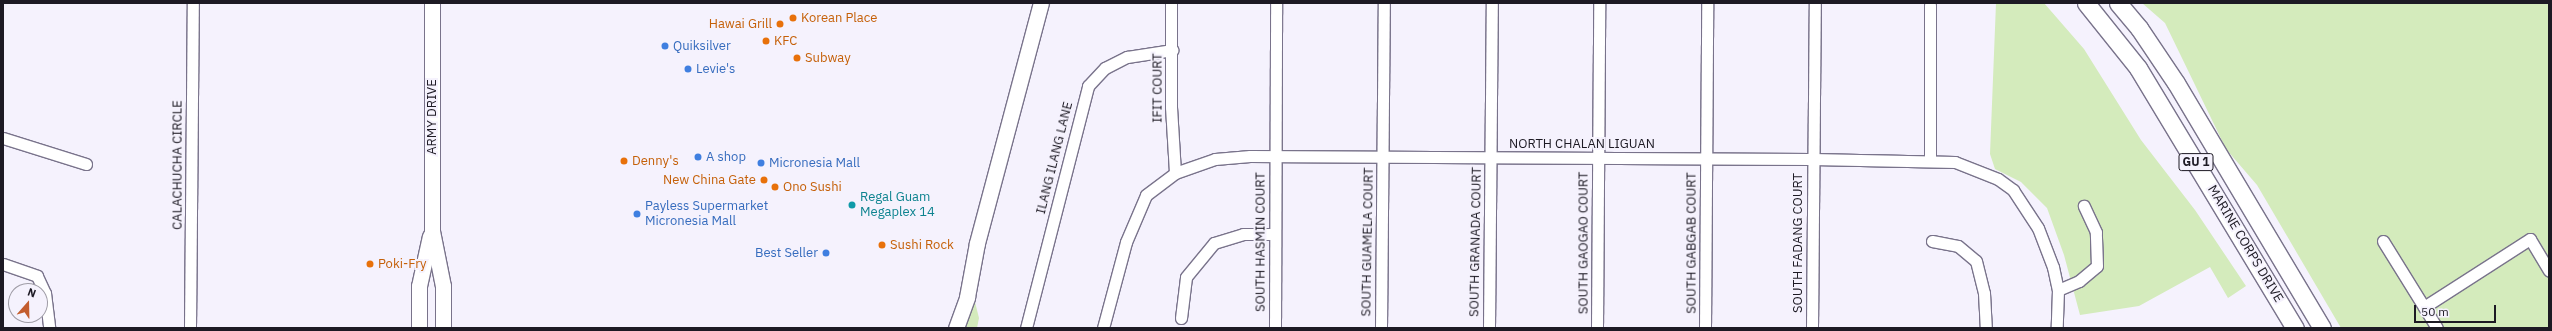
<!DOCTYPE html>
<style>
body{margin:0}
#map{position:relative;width:2552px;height:331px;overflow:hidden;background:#f5f2fd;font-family:"IBM Plex Sans",sans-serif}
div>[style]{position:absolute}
.green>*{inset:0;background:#d4ebbc}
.roads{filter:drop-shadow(1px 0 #79738b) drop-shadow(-1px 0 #79738b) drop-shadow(0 1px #79738b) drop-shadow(0 -1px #79738b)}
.street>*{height:11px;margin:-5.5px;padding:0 5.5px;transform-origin:5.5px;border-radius:5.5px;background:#fff}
.secondary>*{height:15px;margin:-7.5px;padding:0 7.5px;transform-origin:7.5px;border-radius:7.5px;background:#fff}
.primary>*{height:17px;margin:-8.5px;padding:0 8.5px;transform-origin:8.5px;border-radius:8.5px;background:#fff}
.dots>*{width:11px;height:11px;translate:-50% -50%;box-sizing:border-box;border:2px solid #f5f2fd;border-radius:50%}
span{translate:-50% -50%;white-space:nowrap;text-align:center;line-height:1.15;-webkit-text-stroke:4px #f5f2fd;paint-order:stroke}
.shield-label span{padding:1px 3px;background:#f5f2fd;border:1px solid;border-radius:3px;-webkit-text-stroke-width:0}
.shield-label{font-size:12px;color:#1d1a24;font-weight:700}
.food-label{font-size:13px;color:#c56008}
.left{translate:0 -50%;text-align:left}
.right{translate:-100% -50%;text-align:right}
.shop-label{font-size:13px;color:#366cbe}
.street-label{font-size:13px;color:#1d1a24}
.culture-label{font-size:13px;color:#0d838f}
.frame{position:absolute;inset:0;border:4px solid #1d1a24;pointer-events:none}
.north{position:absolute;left:8px;top:283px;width:40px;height:40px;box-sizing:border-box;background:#f5f2fd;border:1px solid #9f9ca6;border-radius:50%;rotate:20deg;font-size:11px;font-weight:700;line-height:16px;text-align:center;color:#1d1a24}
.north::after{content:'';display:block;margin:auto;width:14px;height:18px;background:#c35d2e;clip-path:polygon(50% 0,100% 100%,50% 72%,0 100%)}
.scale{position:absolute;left:2414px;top:305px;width:82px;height:18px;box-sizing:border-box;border:2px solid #1d1a24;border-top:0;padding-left:5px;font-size:12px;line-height:14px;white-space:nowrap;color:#1d1a24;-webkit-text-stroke:3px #f5f2fd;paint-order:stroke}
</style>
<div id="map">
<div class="green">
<i style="clip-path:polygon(1996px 3px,2044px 3px,2084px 49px,2141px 140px,2195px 210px,2246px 286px,2228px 298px,2210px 267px,2139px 306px,2080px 315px,2064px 255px,2047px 208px,2021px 182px,1995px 169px,1990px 154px)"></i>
<i style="clip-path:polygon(2142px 3px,2549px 3px,2549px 328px,2341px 328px,2257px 185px,2226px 149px,2165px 23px)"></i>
<i style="clip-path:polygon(975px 302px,979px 318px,977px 328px,961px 328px)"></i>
</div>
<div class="roads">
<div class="street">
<i style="left:1171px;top:3px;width:104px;rotate:90deg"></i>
<i style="left:1171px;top:107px;width:66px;rotate:86.5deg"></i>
<i style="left:1930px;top:5px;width:155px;rotate:90deg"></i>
<i style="left:3px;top:138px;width:87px;rotate:17.4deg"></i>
<i style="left:1932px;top:241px;width:26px;rotate:11deg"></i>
<i style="left:1958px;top:246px;width:23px;rotate:40deg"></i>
<i style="left:1976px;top:261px;width:33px;rotate:76deg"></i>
<i style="left:1984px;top:293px;width:35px;rotate:87deg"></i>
<i style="left:2383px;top:241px;width:102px;rotate:58.2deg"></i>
<i style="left:3px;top:264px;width:36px;rotate:19deg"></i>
<i style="left:37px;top:276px;width:19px;rotate:65deg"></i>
<i style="left:45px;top:293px;width:35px;rotate:83deg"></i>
<i style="left:2058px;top:290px;width:23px;rotate:-23deg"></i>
<i style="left:2079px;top:281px;width:23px;rotate:-40deg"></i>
<i style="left:2097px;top:266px;width:34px;rotate:-92deg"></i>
<i style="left:2096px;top:232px;width:29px;rotate:-115deg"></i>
<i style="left:2424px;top:307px;width:126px;rotate:-32.7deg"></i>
<i style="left:2530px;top:239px;width:37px;rotate:59deg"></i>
<i style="left:1181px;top:318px;width:41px;rotate:-83deg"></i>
<i style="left:1186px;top:277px;width:44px;rotate:-50.5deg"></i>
<i style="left:1214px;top:243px;width:30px;rotate:-17deg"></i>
<i style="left:1243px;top:234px;width:32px"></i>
<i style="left:190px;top:328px;width:325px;rotate:-89.5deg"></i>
<i style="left:1026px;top:328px;width:250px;rotate:-75.6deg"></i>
<i style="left:1088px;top:86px;width:25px;rotate:-47deg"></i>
<i style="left:1105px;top:68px;width:25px;rotate:-27deg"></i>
<i style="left:1127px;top:57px;width:46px;rotate:-8.8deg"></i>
<i style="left:1103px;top:328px;width:89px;rotate:-75deg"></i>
<i style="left:1126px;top:242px;width:51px;rotate:-66.9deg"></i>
<i style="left:1146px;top:195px;width:36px;rotate:-37deg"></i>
<i style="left:1175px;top:173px;width:42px;rotate:-19.3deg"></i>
<i style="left:1215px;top:159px;width:35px;rotate:-5deg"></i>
<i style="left:1250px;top:156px;width:562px;rotate:0.31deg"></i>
<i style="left:1812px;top:159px;width:143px;rotate:1.2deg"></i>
<i style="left:1955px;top:162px;width:46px;rotate:21.6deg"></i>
<i style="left:1998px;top:179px;width:19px;rotate:36deg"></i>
<i style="left:2013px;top:190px;width:45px;rotate:56.7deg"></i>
<i style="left:2038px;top:228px;width:42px;rotate:69deg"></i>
<i style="left:2053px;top:267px;width:24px;rotate:78deg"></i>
<i style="left:2058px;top:290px;width:38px;rotate:92deg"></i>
<i style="left:1275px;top:328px;width:325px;rotate:-89.8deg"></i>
<i style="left:1381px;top:328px;width:325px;rotate:-89.5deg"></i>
<i style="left:1489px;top:328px;width:325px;rotate:-89.5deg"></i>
<i style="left:1597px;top:328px;width:325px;rotate:-89.6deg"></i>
<i style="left:1705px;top:328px;width:325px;rotate:-89.6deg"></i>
<i style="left:1812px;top:328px;width:325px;rotate:-89.5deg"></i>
</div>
<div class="secondary">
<i style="left:432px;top:3px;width:228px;rotate:90deg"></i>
<i style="left:432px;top:231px;width:56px;rotate:78.7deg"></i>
<i style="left:443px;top:286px;width:42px;rotate:90deg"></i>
<i style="left:419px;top:328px;width:42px;rotate:-90deg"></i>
<i style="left:419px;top:286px;width:51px;rotate:-77.6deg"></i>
<i style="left:956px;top:328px;width:33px;rotate:-70deg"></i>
<i style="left:967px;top:297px;width:55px;rotate:-79.5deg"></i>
<i style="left:977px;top:243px;width:248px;rotate:-75.1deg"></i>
</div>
<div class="primary">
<i style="left:2086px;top:3px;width:83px;rotate:51.3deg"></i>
<i style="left:2138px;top:68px;width:304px;rotate:58.9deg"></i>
<i style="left:2118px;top:3px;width:33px;rotate:50deg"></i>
<i style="left:2139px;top:28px;width:66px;rotate:56.1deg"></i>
<i style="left:2176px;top:83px;width:285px;rotate:59.2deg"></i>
</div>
</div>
<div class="dots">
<i style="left:793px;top:18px;background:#e8710a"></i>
<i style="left:780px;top:24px;background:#e8710a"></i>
<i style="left:766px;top:41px;background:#e8710a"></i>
<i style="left:665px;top:46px;background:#3f7fe0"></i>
<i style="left:797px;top:58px;background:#e8710a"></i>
<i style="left:688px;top:69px;background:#3f7fe0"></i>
<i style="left:698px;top:157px;background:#3f7fe0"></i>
<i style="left:624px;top:161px;background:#e8710a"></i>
<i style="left:761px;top:163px;background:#3f7fe0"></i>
<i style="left:764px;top:180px;background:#e8710a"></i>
<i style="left:775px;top:187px;background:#e8710a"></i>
<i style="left:852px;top:205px;background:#0f9aa8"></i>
<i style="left:637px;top:214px;background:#3f7fe0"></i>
<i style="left:882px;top:245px;background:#e8710a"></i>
<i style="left:826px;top:253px;background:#3f7fe0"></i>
<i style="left:370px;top:264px;background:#e8710a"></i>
</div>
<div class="shield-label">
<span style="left:2196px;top:162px">GU 1</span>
</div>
<div class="food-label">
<span class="left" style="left:801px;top:18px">Korean Place</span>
<span class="right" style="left:772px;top:24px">Hawai Grill</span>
<span class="left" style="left:774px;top:41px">KFC</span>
<span class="left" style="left:805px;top:58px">Subway</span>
<span class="left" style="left:632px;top:161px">Denny's</span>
<span class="right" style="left:756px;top:180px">New China Gate</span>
<span class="left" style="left:783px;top:187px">Ono Sushi</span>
<span class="left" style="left:890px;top:245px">Sushi Rock</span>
<span class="left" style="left:378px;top:264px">Poki-Fry</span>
</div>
<div class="shop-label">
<span class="left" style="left:673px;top:46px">Quiksilver</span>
<span class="left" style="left:696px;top:69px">Levie's</span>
<span class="left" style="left:706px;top:157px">A shop</span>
<span class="left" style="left:769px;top:163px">Micronesia Mall</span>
<span class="left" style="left:645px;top:214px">Payless Supermarket<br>Micronesia Mall</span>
<span class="right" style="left:818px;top:253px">Best Seller</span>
</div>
<div class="street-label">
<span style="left:1158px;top:88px;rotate:-90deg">IFIT COURT</span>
<span style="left:432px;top:117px;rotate:-90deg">ARMY DRIVE</span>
<span style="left:1582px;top:144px">NORTH CHALAN LIGUAN</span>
<span style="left:1055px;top:158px;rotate:-76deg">ILANG ILANG LANE</span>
<span style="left:178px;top:165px;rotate:-90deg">CALACHUCHA CIRCLE</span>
<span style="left:1261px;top:242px;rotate:-90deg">SOUTH HASMIN COURT</span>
<span style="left:1368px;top:242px;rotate:-89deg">SOUTH GUAMELA COURT</span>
<span style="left:1476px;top:242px;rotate:-89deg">SOUTH GRANADA COURT</span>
<span style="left:1584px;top:243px;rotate:-90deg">SOUTH GAOGAO COURT</span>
<span style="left:1692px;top:243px;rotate:-90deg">SOUTH GABGAB COURT</span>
<span style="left:1798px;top:243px;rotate:-90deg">SOUTH FADANG COURT</span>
<span style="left:2245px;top:244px;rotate:59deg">MARINE CORPS DRIVE</span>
</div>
<div class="culture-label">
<span class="left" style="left:860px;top:205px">Regal Guam<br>Megaplex 14</span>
</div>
<div class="frame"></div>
<div class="north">N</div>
<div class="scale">50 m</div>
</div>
